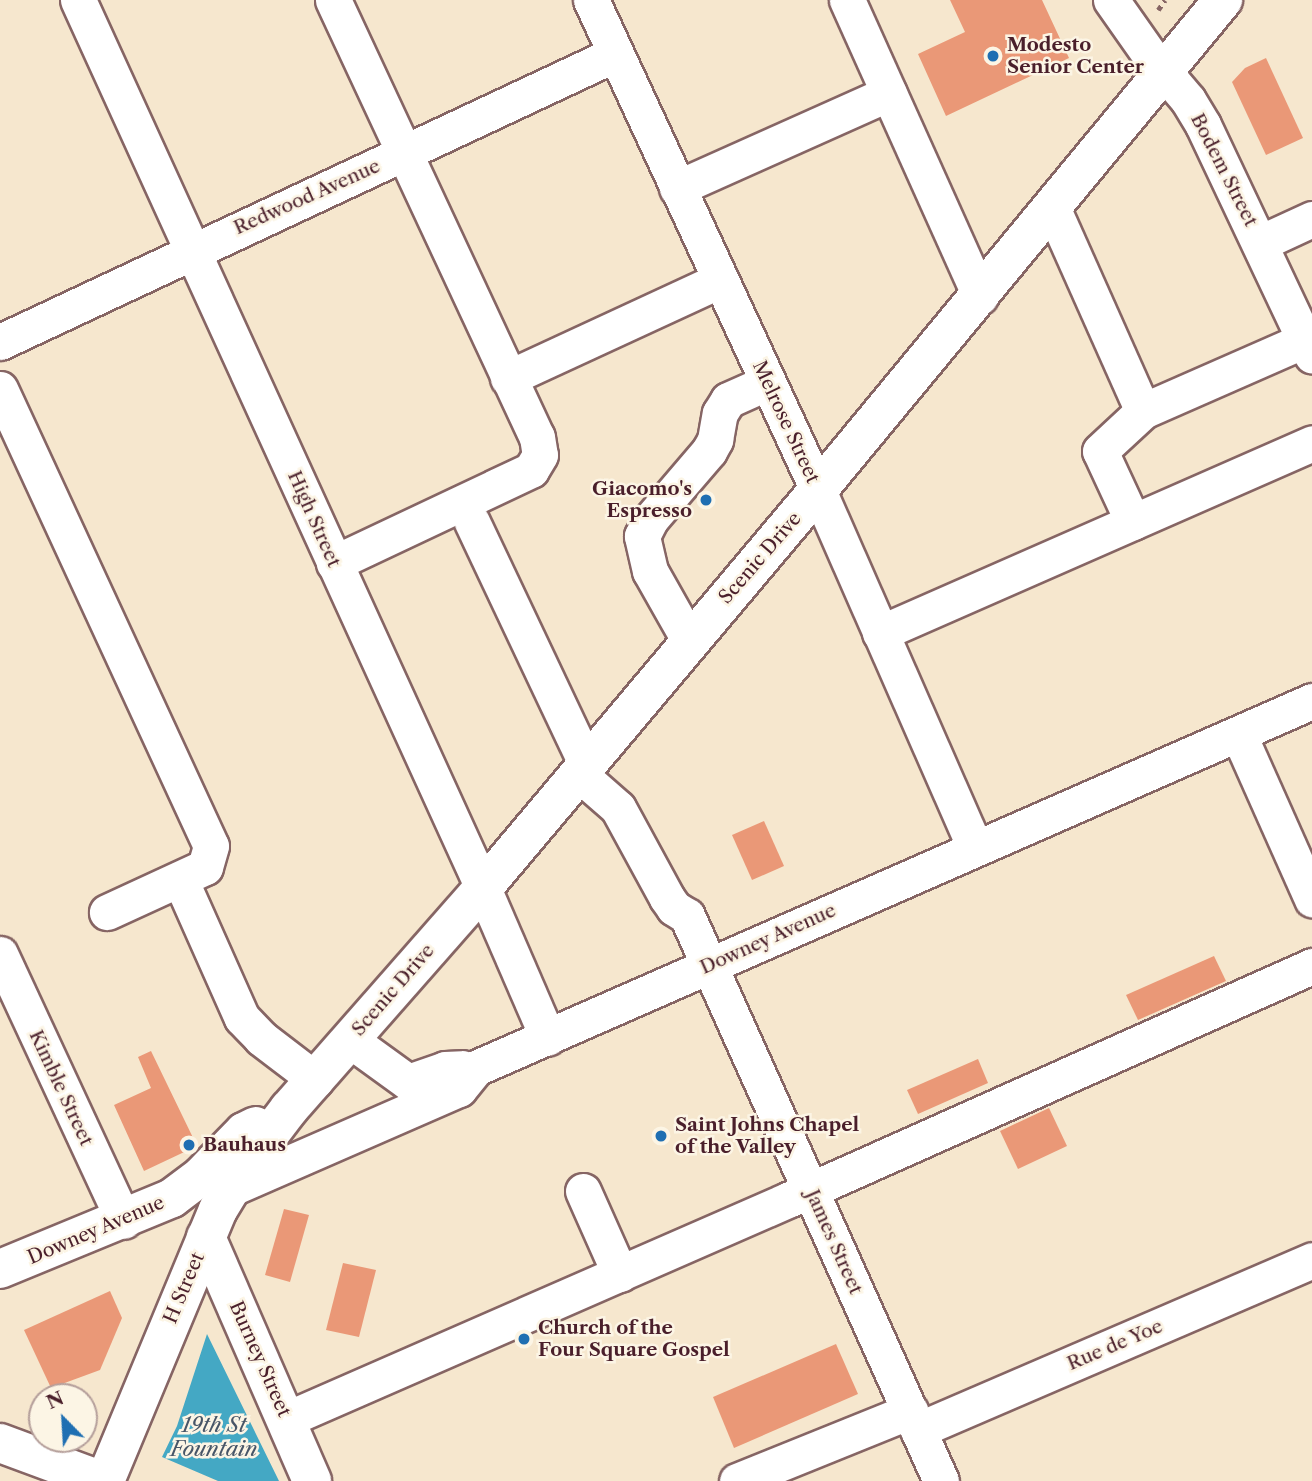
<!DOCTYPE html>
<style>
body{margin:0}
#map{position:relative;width:1312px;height:1481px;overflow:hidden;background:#f6e7ce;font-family:"Libre Caslon Text",serif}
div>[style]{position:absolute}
.water>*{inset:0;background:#44a8c4}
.building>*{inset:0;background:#ea9877}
.path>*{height:4.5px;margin-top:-2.25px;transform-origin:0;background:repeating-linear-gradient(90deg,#866564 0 5px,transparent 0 10px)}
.roads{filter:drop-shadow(2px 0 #866564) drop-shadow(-2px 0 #866564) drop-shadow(0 2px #866564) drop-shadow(0 -2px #866564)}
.minor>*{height:35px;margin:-17.5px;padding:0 17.5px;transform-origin:17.5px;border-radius:17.5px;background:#fff}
.major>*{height:38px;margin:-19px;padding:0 19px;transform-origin:19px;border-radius:19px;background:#fff}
.dots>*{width:19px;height:19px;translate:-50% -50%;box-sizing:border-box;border:4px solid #fcf5e5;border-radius:50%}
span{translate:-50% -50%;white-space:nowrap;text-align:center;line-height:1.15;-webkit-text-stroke:5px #fcf5e5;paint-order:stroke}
.poi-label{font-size:19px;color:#4a1f2b;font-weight:700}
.left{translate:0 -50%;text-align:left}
.right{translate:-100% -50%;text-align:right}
.street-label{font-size:19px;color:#4a1f2b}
.water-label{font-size:21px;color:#485668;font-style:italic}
.north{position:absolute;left:28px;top:1383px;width:70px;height:70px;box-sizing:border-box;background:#fcf5e5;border:2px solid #b59f9b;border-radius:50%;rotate:336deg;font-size:19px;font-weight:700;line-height:28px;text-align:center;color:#4a1f2b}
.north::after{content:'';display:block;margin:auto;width:24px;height:32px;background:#1f6fb2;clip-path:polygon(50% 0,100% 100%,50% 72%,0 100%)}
</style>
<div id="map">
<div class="water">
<i style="clip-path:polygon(207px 1334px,279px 1481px,218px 1481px,162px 1457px,177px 1426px)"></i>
</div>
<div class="building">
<i style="clip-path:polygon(950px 0,1042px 0,1069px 58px,946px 116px,918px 54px,965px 32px)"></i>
<i style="clip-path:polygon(1266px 58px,1303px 138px,1266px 155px,1232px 82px,1245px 68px)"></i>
<i style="clip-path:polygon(764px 821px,784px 866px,752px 880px,732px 835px)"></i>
<i style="clip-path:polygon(1214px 956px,1226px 981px,1138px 1020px,1126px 995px)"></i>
<i style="clip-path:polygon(151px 1051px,197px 1146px,144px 1171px,114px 1105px,151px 1088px,138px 1057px)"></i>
<i style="clip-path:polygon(978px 1059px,988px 1083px,918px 1114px,907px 1090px)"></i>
<i style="clip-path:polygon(1049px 1108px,1067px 1146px,1018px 1169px,1000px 1131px)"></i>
<i style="clip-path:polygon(284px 1209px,309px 1215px,290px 1282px,265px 1275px)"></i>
<i style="clip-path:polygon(343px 1263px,376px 1270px,359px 1337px,326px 1330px)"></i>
<i style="clip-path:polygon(110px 1291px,122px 1318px,100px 1370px,51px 1388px,24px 1330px)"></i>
<i style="clip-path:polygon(836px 1344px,858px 1394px,734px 1448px,713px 1397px)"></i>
</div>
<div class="path">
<i style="left:1158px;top:10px;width:12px;rotate:-55deg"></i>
</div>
<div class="roads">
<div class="minor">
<i style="left:78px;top:0;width:976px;rotate:65.48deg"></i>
<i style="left:483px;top:888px;width:163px;rotate:66.6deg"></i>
<i style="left:333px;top:0;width:482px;rotate:65deg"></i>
<i style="left:537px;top:437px;width:18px;rotate:81deg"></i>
<i style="left:540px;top:455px;width:17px;rotate:121deg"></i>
<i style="left:531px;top:470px;width:218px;rotate:154.7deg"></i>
<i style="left:591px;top:0;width:540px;rotate:65.14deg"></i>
<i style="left:818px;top:490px;width:390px;rotate:66.3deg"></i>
<i style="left:847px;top:0;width:325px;rotate:65.8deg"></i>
<i style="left:1111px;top:0;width:66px;rotate:54.9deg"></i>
<i style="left:1149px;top:54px;width:60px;rotate:49.7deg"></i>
<i style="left:1188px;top:100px;width:29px;rotate:59deg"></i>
<i style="left:1203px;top:125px;width:255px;rotate:64.7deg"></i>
<i style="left:677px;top:188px;width:232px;rotate:-24.1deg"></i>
<i style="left:1052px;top:207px;width:223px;rotate:66deg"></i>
<i style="left:1143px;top:411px;width:177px;rotate:-23.7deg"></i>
<i style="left:1260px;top:243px;width:57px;rotate:-24.8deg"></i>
<i style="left:0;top:342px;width:679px;rotate:-25.09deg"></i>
<i style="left:508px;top:378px;width:234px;rotate:-24.8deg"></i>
<i style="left:0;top:389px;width:503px;rotate:65.22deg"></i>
<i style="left:211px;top:846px;width:22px;rotate:106deg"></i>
<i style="left:205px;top:867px;width:108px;rotate:155.3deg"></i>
<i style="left:472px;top:522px;width:267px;rotate:64.7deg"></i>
<i style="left:1133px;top:522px;width:78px;rotate:-114.9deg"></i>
<i style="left:1100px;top:451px;width:59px;rotate:-42.9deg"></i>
<i style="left:880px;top:633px;width:472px;rotate:-23.7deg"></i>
<i style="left:689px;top:640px;width:79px;rotate:-119.5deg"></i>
<i style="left:650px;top:571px;width:36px;rotate:-103deg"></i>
<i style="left:642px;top:536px;width:18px;rotate:-63deg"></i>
<i style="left:650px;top:520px;width:91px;rotate:-49.5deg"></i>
<i style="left:709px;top:451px;width:13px;rotate:-61deg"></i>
<i style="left:715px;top:440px;width:27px;rotate:-80deg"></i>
<i style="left:720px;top:413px;width:15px;rotate:-58deg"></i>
<i style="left:728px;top:400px;width:42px;rotate:-24.1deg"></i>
<i style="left:1239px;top:735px;width:180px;rotate:66deg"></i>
<i style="left:578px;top:773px;width:53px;rotate:41.2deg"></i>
<i style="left:618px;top:808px;width:102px;rotate:61.4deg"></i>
<i style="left:667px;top:898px;width:12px;rotate:55deg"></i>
<i style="left:674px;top:908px;width:15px;rotate:32deg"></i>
<i style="left:687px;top:916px;width:619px;rotate:65.79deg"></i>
<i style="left:180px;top:879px;width:152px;rotate:66deg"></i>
<i style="left:242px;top:1018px;width:28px;rotate:46deg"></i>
<i style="left:261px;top:1038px;width:69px;rotate:37.4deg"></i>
<i style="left:0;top:954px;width:294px;rotate:65.1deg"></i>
<i style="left:350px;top:1040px;width:72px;rotate:35.9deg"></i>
<i style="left:408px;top:1082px;width:39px;rotate:-19deg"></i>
<i style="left:445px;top:1069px;width:17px;rotate:-3deg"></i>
<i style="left:232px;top:1188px;width:248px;rotate:-23.6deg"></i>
<i style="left:459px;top:1089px;width:27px;rotate:-51deg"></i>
<i style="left:476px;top:1068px;width:913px;rotate:-23.7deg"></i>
<i style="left:583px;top:1191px;width:91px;rotate:66deg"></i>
<i style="left:287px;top:1419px;width:549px;rotate:-23.62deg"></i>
<i style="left:790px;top:1199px;width:572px;rotate:-24.05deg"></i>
<i style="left:918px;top:1430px;width:429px;rotate:-23.3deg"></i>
<i style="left:737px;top:1481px;width:187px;rotate:-22deg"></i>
</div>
<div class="major">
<i style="left:206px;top:1237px;width:266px;rotate:66.5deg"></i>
<i style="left:0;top:1269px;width:186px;rotate:-22.4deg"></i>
<i style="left:172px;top:1198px;width:38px;rotate:-37deg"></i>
<i style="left:202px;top:1175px;width:60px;rotate:-45.7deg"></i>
<i style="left:244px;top:1132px;width:13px;rotate:-27deg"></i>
<i style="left:0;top:1443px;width:110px;rotate:20.3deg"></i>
<i style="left:105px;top:1481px;width:294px;rotate:-67.4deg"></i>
<i style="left:218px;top:1210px;width:44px;rotate:-58.8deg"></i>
<i style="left:241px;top:1172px;width:79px;rotate:-52.7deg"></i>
<i style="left:289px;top:1109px;width:294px;rotate:-48.7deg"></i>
<i style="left:483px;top:888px;width:520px;rotate:-49.91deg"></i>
<i style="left:818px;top:490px;width:636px;rotate:-50.43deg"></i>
</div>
</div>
<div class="dots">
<i style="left:993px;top:56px;background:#1f6fb2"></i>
<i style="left:706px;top:500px;background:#1f6fb2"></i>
<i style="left:661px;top:1136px;background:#1f6fb2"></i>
<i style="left:189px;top:1145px;background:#1f6fb2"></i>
<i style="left:524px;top:1339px;background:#1f6fb2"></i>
</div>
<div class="poi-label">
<span class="left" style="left:1007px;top:56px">Modesto<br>Senior Center</span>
<span class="right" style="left:692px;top:500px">Giacomo's<br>Espresso</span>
<span class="left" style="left:675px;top:1136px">Saint Johns Chapel<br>of the Valley</span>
<span class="left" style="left:203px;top:1145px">Bauhaus</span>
<span class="left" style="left:538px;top:1339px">Church of the<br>Four Square Gospel</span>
</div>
<div class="street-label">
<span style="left:1224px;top:170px;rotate:63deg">Bodem Street</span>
<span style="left:307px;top:197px;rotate:-24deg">Redwood Avenue</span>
<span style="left:786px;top:422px;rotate:65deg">Melrose Street</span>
<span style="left:314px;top:519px;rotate:66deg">High Street</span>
<span style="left:760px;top:558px;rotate:-49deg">Scenic Drive</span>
<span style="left:768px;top:939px;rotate:-24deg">Downey Avenue</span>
<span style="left:393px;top:990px;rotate:-49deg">Scenic Drive</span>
<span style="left:61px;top:1088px;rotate:65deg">Kimble Street</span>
<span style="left:96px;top:1230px;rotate:-23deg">Downey Avenue</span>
<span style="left:834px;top:1242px;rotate:66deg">James Street</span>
<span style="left:184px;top:1288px;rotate:-67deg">H Street</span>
<span style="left:1115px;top:1345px;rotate:-23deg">Rue de Yoe</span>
<span style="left:260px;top:1359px;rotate:66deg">Burney Street</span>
</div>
<div class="water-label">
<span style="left:214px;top:1437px">19th St<br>Fountain</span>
</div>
<div class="north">N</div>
</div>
